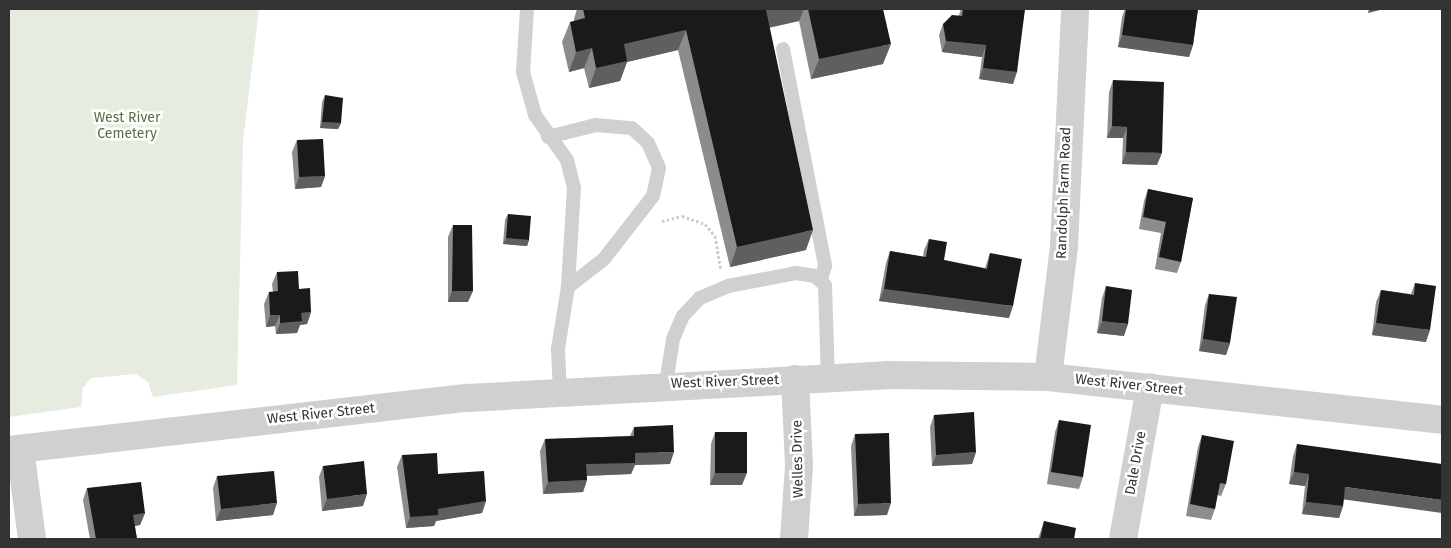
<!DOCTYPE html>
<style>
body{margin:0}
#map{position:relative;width:1451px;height:548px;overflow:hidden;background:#fff;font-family:"Fira Sans",sans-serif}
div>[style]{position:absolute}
.green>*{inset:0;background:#e6ecdf}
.path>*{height:3px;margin-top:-1.5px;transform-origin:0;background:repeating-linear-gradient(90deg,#cdcdcd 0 2.5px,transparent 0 5px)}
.service>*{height:14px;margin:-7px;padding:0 7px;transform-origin:7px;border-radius:7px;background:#d0d0d0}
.minor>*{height:28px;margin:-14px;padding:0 14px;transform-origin:14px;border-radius:14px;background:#d0d0d0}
.tertiary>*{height:28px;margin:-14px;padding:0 14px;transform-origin:14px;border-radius:14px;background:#d0d0d0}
.wall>*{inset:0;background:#8c8c8c}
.shaded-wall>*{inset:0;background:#5f5f5f}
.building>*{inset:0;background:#1a1a1a}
span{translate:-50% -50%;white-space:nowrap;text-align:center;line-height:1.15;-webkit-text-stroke:5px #fff;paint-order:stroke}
.park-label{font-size:14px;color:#56703f}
.street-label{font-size:14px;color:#333}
.frame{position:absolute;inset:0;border:10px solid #333;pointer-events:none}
</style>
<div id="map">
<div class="green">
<i style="clip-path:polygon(9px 9px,259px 9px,243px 141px,237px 385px,153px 397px,148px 382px,136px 374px,91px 378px,83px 388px,81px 407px,9px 417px)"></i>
</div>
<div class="path">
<i style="left:662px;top:221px;width:21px;rotate:-14deg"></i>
<i style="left:682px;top:216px;width:24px;rotate:19deg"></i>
<i style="left:705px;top:224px;width:16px;rotate:50deg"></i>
<i style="left:715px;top:236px;width:34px;rotate:80deg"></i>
</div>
<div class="service">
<i style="left:527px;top:9px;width:63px;rotate:93.6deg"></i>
<i style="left:523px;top:72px;width:45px;rotate:74.4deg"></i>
<i style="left:535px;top:115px;width:55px;rotate:54.6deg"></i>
<i style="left:567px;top:160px;width:29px;rotate:76deg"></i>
<i style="left:574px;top:188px;width:99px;rotate:93.5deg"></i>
<i style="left:568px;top:287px;width:63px;rotate:99.2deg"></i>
<i style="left:558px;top:349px;width:42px;rotate:87.3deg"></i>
<i style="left:783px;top:49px;width:221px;rotate:79deg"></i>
<i style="left:825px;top:266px;width:14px;rotate:107deg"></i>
<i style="left:548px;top:137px;width:49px;rotate:-14deg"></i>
<i style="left:596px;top:125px;width:36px;rotate:5deg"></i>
<i style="left:632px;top:128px;width:22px;rotate:43deg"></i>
<i style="left:648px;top:143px;width:27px;rotate:66deg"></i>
<i style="left:659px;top:168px;width:29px;rotate:102deg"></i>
<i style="left:653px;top:196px;width:80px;rotate:127.9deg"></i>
<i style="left:604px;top:259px;width:46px;rotate:142.1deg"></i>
<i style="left:666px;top:384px;width:46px;rotate:-81.2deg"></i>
<i style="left:673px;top:339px;width:25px;rotate:-67deg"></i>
<i style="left:683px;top:316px;width:25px;rotate:-47deg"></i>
<i style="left:700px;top:298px;width:30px;rotate:-23deg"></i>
<i style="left:728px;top:286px;width:69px;rotate:-10.8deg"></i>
<i style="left:796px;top:273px;width:19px;rotate:9deg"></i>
<i style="left:815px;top:276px;width:13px;rotate:42deg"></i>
<i style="left:825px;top:285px;width:93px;rotate:88.2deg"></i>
</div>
<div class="minor">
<i style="left:1048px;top:377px;width:132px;rotate:-83deg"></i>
<i style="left:1064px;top:246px;width:237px;rotate:-87.3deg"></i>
<i style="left:20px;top:449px;width:91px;rotate:82.4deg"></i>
<i style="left:794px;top:539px;width:74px;rotate:-86.1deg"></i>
<i style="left:799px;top:465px;width:86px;rotate:-92.7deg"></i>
<i style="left:1123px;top:539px;width:154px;rotate:-79.9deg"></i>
</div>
<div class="tertiary">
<i style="left:9px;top:450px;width:462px;rotate:-6.5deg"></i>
<i style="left:468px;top:398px;width:419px;rotate:-3.1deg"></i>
<i style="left:886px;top:375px;width:162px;rotate:0.7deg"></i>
<i style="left:1048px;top:377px;width:396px;rotate:6.2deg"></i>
</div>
<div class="wall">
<i style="clip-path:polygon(577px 9px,883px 9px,883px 64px,811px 79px,799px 21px,769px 28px,806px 250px,730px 267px,678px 50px,627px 62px,620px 81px,589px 88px,584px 68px,569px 72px,562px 42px,570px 22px,574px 21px,574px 19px)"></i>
<i style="clip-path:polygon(961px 9px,1025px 9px,1013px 84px,979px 79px,982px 57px,942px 52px,939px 35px,943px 24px,959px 15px)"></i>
<i style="clip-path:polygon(1125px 9px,1198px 9px,1193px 45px,1189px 57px,1118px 47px,1122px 17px)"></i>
<i style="clip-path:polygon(1113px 80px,1157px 165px,1122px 164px,1123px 138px,1107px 138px,1109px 92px)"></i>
<i style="clip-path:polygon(325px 95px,341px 123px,338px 129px,320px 128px,322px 102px)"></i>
<i style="clip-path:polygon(297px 140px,325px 176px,321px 187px,295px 189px,292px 152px)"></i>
<i style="clip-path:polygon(1148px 189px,1193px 198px,1181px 262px,1177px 273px,1155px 269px,1161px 233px,1139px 229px,1144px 201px)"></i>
<i style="clip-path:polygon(508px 214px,529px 240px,527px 246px,503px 244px,505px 220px)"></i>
<i style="clip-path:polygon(453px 225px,468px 302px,448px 302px,448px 237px)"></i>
<i style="clip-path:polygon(929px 239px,944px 260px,985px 268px,990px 253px,1009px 318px,879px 301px,886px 263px,890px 251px,923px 257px,924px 250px)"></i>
<i style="clip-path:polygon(277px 272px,299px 289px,311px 312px,307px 324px,300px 325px,297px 333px,276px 334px,275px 326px,266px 327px,264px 304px,269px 292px,273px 292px,272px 284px)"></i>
<i style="clip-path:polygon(1415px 283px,1426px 342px,1372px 335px,1376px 302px,1381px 290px,1411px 294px)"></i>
<i style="clip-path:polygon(1106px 286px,1124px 336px,1097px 333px,1102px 298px)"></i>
<i style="clip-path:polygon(1209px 294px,1230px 343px,1226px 355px,1199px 351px,1205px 305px)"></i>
<i style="clip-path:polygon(934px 415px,976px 452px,972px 464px,932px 466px,930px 427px)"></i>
<i style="clip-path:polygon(1059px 420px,1083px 477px,1079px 489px,1047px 484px,1055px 432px)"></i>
<i style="clip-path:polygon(634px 427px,670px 464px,635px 465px,631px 474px,587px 476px,587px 480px,583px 492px,543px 494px,540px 451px,545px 439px,630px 436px)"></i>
<i style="clip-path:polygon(715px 432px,742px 485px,710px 485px,711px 444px)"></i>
<i style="clip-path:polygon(855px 434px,887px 515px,854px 516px,851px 446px)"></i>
<i style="clip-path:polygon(1202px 435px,1226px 484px,1221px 496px,1217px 495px,1215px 509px,1211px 520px,1186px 516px,1198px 447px)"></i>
<i style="clip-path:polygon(1297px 444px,1344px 499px,1343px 506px,1339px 518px,1302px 514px,1305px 486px,1289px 484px,1293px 456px)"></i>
<i style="clip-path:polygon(402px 455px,438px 474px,486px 501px,482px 513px,436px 521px,434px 526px,406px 528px,397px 467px)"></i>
<i style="clip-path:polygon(323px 466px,363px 506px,322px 511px,319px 477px)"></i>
<i style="clip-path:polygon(217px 476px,273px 515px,216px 521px,213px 488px)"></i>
<i style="clip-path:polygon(87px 488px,145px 513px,140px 525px,135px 526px,137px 539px,90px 539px,83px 500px)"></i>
<i style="clip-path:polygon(1044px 521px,1074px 539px,1038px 539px)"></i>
</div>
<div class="shaded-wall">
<i style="clip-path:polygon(772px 9px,804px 9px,799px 21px,758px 30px,766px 10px)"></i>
<i style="clip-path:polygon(1369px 9px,1384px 9px,1368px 13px)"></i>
<i style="clip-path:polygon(686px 30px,678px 50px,627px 62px,620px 81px,589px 88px,596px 68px,624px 44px)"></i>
<i style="clip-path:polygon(1122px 35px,1193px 45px,1189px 57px,1118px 47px)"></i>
<i style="clip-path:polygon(946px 41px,986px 45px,982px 57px,942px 52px)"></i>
<i style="clip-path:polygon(891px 44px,883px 64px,811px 79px,819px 59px)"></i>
<i style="clip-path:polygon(592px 48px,584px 68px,569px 72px,576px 52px)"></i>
<i style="clip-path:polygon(983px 68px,1017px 72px,1013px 84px,979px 79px)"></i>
<i style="clip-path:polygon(322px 122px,341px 123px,338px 129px,320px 128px)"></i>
<i style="clip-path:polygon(1112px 126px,1127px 127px,1123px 138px,1107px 138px)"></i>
<i style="clip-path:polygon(1126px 152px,1162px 153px,1157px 165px,1122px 164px)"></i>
<i style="clip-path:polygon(325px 176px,321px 187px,295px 189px,299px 177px)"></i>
<i style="clip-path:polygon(813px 230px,806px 250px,730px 267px,737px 247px)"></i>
<i style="clip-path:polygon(506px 238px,529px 240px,527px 246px,503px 244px)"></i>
<i style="clip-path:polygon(884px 289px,1013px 306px,1009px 318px,879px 301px)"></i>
<i style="clip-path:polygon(452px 291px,473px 291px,468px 302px,448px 302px)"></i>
<i style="clip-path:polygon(311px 312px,307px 324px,300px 325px,297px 333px,276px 334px,280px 323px,301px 313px)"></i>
<i style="clip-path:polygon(270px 315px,280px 315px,275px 326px,266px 327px)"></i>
<i style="clip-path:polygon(1102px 321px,1128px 324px,1124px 336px,1097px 333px)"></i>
<i style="clip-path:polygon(1376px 323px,1430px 330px,1426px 342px,1372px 335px)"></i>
<i style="clip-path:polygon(1203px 339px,1230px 343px,1226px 355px,1199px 351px)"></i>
<i style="clip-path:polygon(674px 452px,670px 464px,635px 465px,631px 474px,582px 476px,586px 464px,635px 453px)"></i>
<i style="clip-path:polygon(976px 452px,972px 464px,932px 466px,936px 455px)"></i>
<i style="clip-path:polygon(1294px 472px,1309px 474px,1305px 486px,1289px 484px)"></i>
<i style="clip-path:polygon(715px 473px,747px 473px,742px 485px,710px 485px)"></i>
<i style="clip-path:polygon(587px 480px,583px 492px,543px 494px,548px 482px)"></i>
<i style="clip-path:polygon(1345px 487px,1442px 500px,1442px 513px,1341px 499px)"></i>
<i style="clip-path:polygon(367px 494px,363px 506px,322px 511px,327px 499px)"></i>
<i style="clip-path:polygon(486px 501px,482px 513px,436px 521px,434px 526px,406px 528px,410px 517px,438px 509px)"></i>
<i style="clip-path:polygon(1306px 502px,1343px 506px,1339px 518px,1302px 514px)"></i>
<i style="clip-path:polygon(277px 503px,273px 515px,216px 521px,221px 509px)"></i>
<i style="clip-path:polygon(891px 503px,887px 515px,854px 516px,858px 504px)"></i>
<i style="clip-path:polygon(145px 513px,140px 525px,129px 527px,133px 515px)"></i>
</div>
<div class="building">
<i style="clip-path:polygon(583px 9px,772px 9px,766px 10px,813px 230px,737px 247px,686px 30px,624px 44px,627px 61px,596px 68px,592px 48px,576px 52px,570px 22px,585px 18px)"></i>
<i style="clip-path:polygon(808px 9px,883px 9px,891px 44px,819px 59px)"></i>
<i style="clip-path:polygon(963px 9px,1025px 9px,1017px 72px,983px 68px,986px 45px,946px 41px,943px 24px,952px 15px,962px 16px)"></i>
<i style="clip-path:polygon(1126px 9px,1198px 9px,1193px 45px,1122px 35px)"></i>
<i style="clip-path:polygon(1113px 80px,1164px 82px,1162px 153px,1126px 152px,1127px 127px,1112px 126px)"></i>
<i style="clip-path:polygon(325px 95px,343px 98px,341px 123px,322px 122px)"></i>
<i style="clip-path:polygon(323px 139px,325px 176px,299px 177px,297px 140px)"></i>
<i style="clip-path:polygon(1148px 189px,1193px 198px,1181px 262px,1159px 257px,1166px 222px,1143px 217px)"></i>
<i style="clip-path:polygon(508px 214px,531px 216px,529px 240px,506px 238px)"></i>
<i style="clip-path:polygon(453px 225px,472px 225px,473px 291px,452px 291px)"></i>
<i style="clip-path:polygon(929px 239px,947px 242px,944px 260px,987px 269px,990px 253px,1022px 259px,1013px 306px,884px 289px,890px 251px,926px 257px)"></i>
<i style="clip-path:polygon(298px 271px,299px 289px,310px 288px,311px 312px,301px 313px,302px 321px,280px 323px,280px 315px,270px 315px,269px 292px,278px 291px,277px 272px)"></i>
<i style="clip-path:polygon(1415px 283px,1436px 286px,1430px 330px,1376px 323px,1381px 290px,1414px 295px)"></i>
<i style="clip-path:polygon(1106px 286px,1132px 290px,1128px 324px,1102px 321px)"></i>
<i style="clip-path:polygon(1209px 294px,1237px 297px,1230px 343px,1203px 339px)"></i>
<i style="clip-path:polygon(974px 412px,976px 452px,936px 455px,934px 415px)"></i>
<i style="clip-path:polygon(1059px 420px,1091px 425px,1083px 477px,1051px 472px)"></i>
<i style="clip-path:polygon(673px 425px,674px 452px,635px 453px,635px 463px,586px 464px,587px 480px,548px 482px,545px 439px,634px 436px,634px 427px)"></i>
<i style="clip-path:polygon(715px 432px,747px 432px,747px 473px,715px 473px)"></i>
<i style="clip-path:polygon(889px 433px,891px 503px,858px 504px,855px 434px)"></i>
<i style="clip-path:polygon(1202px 435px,1234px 441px,1226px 484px,1220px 483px,1215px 509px,1190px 504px)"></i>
<i style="clip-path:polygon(1297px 444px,1442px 464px,1442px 500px,1345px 487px,1343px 506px,1306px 502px,1309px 474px,1294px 472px)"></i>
<i style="clip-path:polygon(437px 453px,438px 474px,484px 471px,486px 501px,438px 509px,438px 515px,410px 517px,402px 455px)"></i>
<i style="clip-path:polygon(364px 461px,367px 494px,327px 499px,323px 466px)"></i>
<i style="clip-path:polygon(274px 471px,277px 503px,221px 509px,217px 476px)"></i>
<i style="clip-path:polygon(141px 482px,145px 513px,133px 515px,137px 539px,96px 539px,87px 488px)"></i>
<i style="clip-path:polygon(1044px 521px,1076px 528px,1074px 539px,1040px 539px)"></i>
</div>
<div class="park-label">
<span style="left:127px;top:126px">West River<br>Cemetery</span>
</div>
<div class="street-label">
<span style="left:1064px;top:193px;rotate:-88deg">Randolph Farm Road</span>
<span style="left:725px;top:382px;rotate:-2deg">West River Street</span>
<span style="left:1129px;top:385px;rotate:6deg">West River Street</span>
<span style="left:321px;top:414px;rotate:-6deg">West River Street</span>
<span style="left:798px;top:459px;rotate:-91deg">Welles Drive</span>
<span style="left:1136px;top:463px;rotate:-80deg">Dale Drive</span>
</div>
<div class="frame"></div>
</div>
